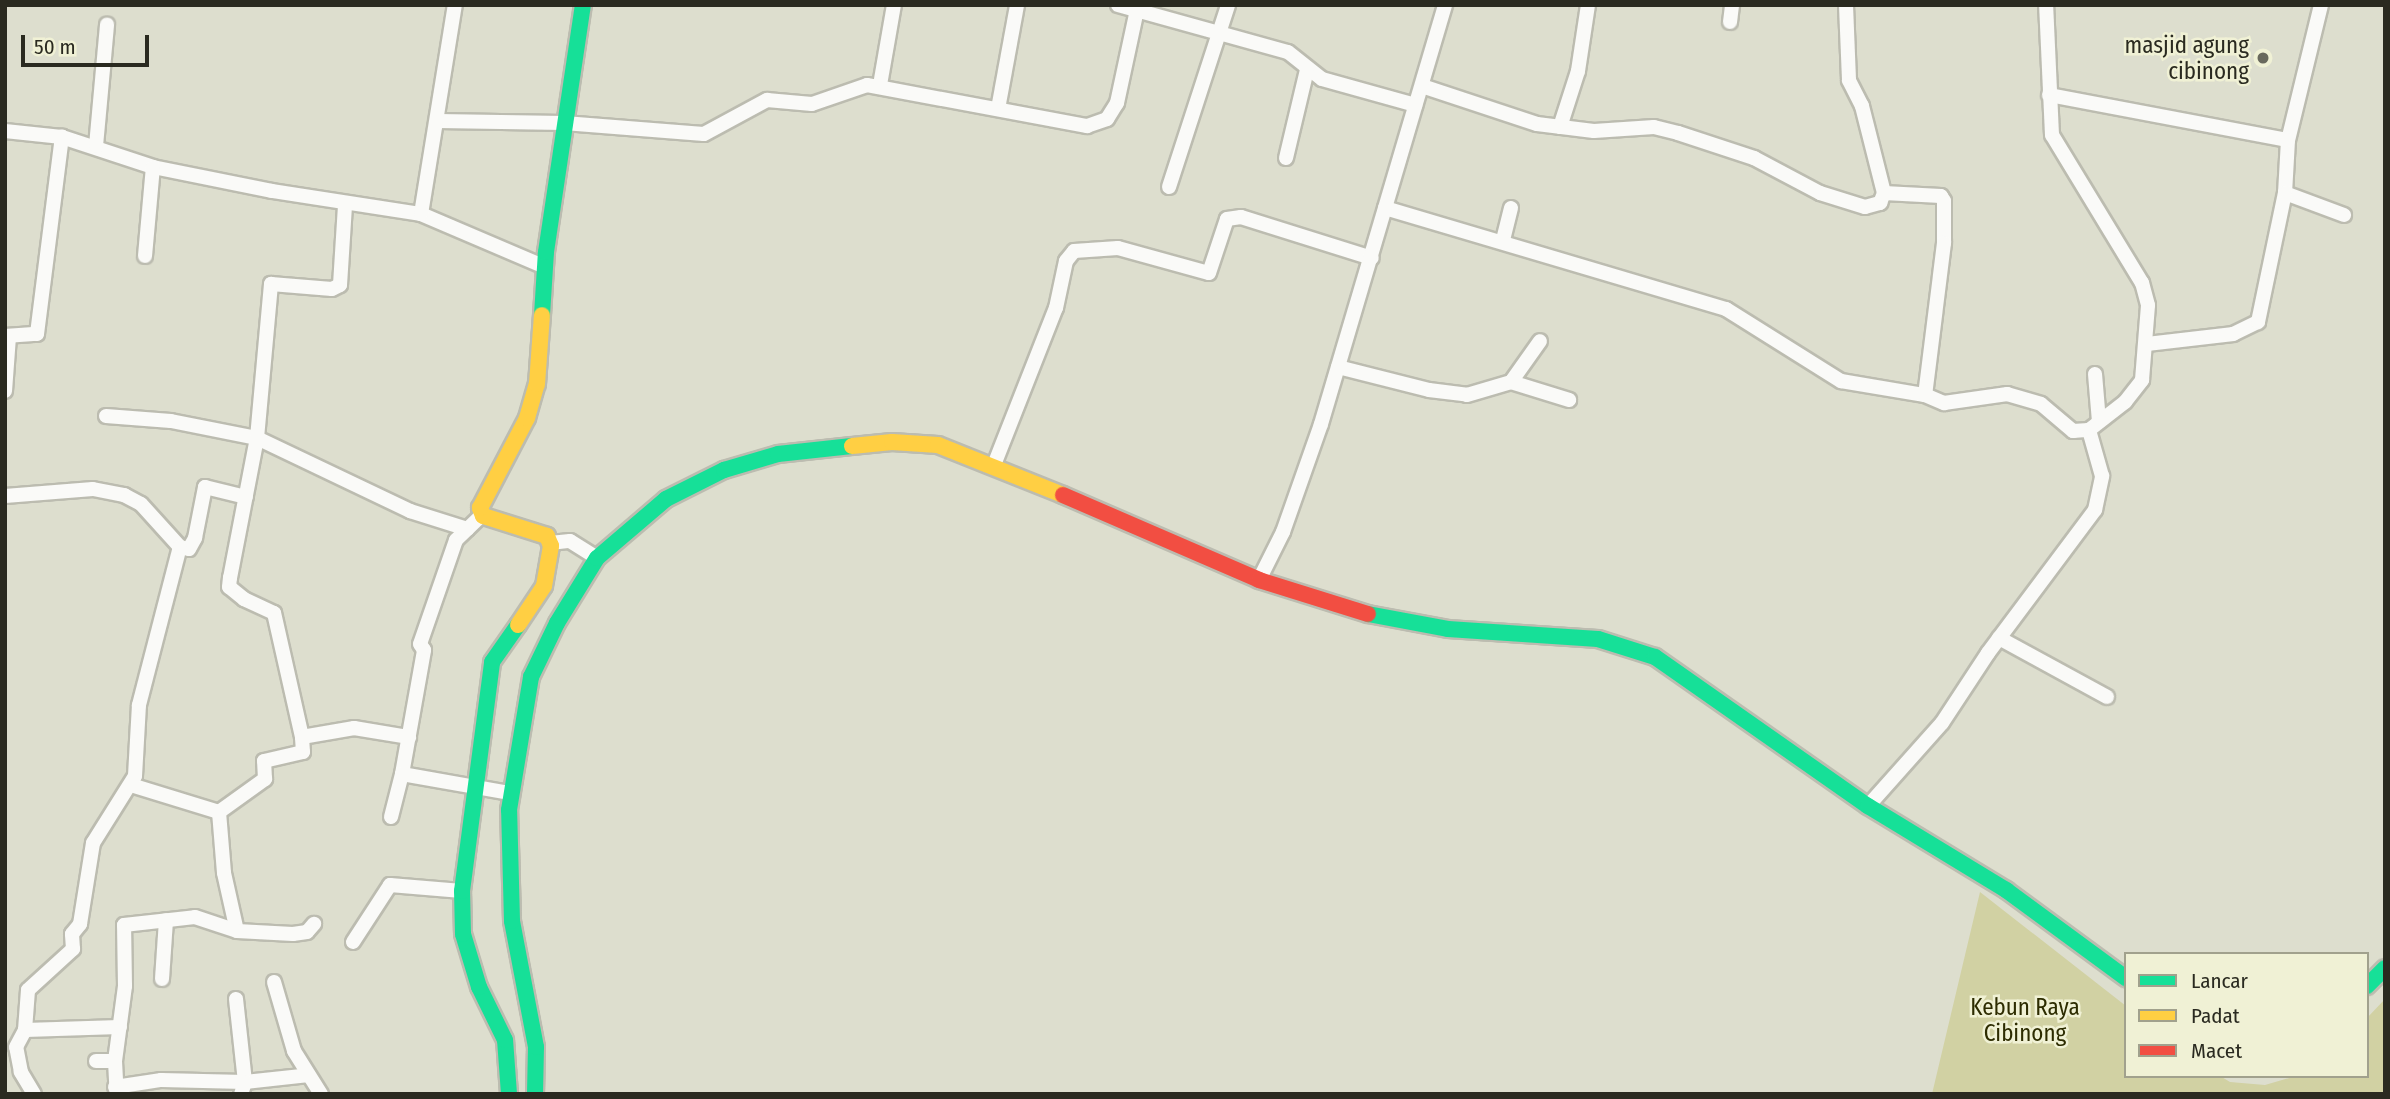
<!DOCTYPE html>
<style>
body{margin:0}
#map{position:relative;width:2390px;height:1099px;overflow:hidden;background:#dddece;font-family:"Fira Sans Condensed",sans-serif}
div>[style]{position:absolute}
.green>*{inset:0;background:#d1d1a3}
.roads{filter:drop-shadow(2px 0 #bcbcb0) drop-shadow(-2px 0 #bcbcb0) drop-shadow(0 2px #bcbcb0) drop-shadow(0 -2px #bcbcb0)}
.street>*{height:14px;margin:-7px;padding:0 7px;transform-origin:7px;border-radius:7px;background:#fafaf8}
.fast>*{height:16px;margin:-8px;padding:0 8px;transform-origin:8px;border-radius:8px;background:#16e098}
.slow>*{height:16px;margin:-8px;padding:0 8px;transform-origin:8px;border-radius:8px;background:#ffcf43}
.jam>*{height:16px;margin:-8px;padding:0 8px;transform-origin:8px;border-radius:8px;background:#f24e42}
.dots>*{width:19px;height:19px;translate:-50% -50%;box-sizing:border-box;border:4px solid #f0f1d5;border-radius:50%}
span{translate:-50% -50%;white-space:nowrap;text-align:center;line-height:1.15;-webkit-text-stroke:5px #f0f1d5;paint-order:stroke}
.poi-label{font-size:23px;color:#2a2a20}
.right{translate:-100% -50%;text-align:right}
.park-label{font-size:23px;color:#2d2c01}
.frame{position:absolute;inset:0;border:7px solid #2a2a20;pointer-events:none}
.legend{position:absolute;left:2124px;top:952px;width:245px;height:126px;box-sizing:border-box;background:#f0f1d5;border:2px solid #a1a18d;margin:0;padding:9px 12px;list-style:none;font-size:21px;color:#2a2a20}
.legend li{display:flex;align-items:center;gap:14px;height:35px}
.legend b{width:35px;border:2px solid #a1a18d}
.scale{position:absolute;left:21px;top:35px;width:128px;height:32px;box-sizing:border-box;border:4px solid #2a2a20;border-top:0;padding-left:9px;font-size:21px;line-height:24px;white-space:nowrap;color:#2a2a20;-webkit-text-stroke:5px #f0f1d5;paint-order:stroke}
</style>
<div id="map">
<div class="green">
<i style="clip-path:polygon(1980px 892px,2126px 1006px,2126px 1076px,2220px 1076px,2230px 1082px,2265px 1085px,2296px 1076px,2367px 1076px,2367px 1018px,2385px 999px,2385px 1094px,1932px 1094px)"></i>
</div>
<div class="roads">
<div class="street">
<i style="left:1118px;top:5px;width:176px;rotate:15.5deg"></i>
<i style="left:1288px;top:52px;width:43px;rotate:38.5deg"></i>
<i style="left:1322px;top:79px;width:97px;rotate:15.6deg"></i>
<i style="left:2321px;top:5px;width:139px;rotate:103.7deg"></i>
<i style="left:2288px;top:140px;width:53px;rotate:93.2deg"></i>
<i style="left:2285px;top:193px;width:63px;rotate:20.4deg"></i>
<i style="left:1730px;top:22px;width:17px;rotate:-83deg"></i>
<i style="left:880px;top:85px;width:81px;rotate:-80.1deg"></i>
<i style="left:1422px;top:86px;width:121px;rotate:18.3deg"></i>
<i style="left:1537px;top:124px;width:57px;rotate:7deg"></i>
<i style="left:1594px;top:131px;width:60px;rotate:-3.8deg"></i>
<i style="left:1654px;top:127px;width:25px;rotate:14deg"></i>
<i style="left:1678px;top:133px;width:80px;rotate:18.2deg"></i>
<i style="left:1754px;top:158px;width:75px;rotate:27.9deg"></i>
<i style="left:1820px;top:193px;width:47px;rotate:17.3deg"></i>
<i style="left:1865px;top:207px;width:16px;rotate:-15deg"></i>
<i style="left:1880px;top:203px;width:11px;rotate:-68deg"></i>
<i style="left:1884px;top:193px;width:90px;rotate:-104.2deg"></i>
<i style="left:1862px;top:106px;width:29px;rotate:-117deg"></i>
<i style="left:1849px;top:80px;width:75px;rotate:-92.3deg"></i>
<i style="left:2049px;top:95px;width:243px;rotate:10.7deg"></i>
<i style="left:998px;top:109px;width:106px;rotate:-79.6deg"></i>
<i style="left:438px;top:121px;width:126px;rotate:0.9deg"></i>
<i style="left:564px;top:123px;width:140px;rotate:4.5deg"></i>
<i style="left:704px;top:134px;width:72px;rotate:-28.4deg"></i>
<i style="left:767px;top:100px;width:45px;rotate:5.1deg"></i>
<i style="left:812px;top:104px;width:58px;rotate:-19.1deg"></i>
<i style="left:867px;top:85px;width:224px;rotate:10.6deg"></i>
<i style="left:1087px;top:126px;width:21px;rotate:-19deg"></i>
<i style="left:1107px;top:119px;width:19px;rotate:-58deg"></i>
<i style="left:1117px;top:103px;width:100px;rotate:-77.9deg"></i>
<i style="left:1560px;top:127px;width:59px;rotate:-72.2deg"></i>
<i style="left:1578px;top:71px;width:67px;rotate:-81.4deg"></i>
<i style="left:5px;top:131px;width:57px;rotate:6deg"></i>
<i style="left:62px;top:137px;width:96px;rotate:18.2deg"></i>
<i style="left:153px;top:167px;width:121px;rotate:11.4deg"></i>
<i style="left:272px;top:191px;width:151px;rotate:8.8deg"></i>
<i style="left:421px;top:214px;width:135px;rotate:23.1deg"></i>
<i style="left:96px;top:146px;width:122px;rotate:-84.8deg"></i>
<i style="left:1286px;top:158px;width:90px;rotate:-76.6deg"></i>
<i style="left:1169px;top:187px;width:191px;rotate:-72deg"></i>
<i style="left:1884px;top:193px;width:57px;rotate:3deg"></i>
<i style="left:1941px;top:196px;width:6px;rotate:59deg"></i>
<i style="left:1944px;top:201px;width:42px;rotate:90deg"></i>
<i style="left:1944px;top:243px;width:153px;rotate:97.1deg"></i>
<i style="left:1385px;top:208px;width:356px;rotate:16.5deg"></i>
<i style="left:1726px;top:309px;width:136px;rotate:32.1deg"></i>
<i style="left:1841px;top:381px;width:85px;rotate:9.5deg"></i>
<i style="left:1925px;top:395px;width:21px;rotate:23deg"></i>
<i style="left:1944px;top:403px;width:64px;rotate:-8.1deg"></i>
<i style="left:2007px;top:394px;width:35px;rotate:16deg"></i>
<i style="left:2041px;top:404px;width:42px;rotate:40.2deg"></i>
<i style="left:2073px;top:431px;width:16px;rotate:-4deg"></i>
<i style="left:421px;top:214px;width:212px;rotate:-80.8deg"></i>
<i style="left:1503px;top:240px;width:33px;rotate:-76deg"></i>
<i style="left:145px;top:256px;width:89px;rotate:-84.9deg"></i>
<i style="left:5px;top:336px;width:32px;rotate:-4deg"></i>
<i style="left:37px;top:334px;width:199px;rotate:-82.8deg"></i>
<i style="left:2147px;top:344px;width:87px;rotate:-6.6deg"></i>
<i style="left:2233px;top:334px;width:28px;rotate:-26deg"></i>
<i style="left:2258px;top:322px;width:132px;rotate:-78.2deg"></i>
<i style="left:1338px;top:367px;width:94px;rotate:14.2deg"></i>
<i style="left:1429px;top:390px;width:38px;rotate:7deg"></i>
<i style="left:1467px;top:395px;width:46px;rotate:-16.5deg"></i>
<i style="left:1511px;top:382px;width:50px;rotate:-54.7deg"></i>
<i style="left:2095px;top:374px;width:48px;rotate:85.2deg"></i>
<i style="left:1511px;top:382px;width:61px;rotate:17.2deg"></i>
<i style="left:5px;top:391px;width:55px;rotate:-85.8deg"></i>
<i style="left:106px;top:416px;width:65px;rotate:4.4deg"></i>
<i style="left:171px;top:421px;width:88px;rotate:11.2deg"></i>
<i style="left:257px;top:438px;width:170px;rotate:25.5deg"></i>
<i style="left:410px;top:511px;width:60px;rotate:17.5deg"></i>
<i style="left:994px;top:465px;width:169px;rotate:-68.5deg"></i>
<i style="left:1056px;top:308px;width:48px;rotate:-78deg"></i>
<i style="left:1066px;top:261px;width:13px;rotate:-51deg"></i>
<i style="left:1074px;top:251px;width:44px;rotate:-3.9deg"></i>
<i style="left:1118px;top:248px;width:94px;rotate:15.4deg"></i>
<i style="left:1209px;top:273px;width:57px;rotate:-71.6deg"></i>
<i style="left:1227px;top:219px;width:14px;rotate:-8deg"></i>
<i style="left:1241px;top:217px;width:137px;rotate:17.4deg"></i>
<i style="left:5px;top:496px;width:88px;rotate:-4.5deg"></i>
<i style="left:93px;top:489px;width:32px;rotate:11deg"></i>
<i style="left:124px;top:495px;width:19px;rotate:28deg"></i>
<i style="left:141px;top:504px;width:58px;rotate:47.8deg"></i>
<i style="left:180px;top:547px;width:9px;rotate:13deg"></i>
<i style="left:189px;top:549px;width:13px;rotate:-61deg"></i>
<i style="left:195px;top:538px;width:52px;rotate:-78.9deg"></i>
<i style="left:205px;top:487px;width:42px;rotate:13.7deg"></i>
<i style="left:550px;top:543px;width:20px;rotate:-6deg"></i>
<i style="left:570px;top:541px;width:32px;rotate:32deg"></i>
<i style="left:1259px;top:580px;width:54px;rotate:-63.4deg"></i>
<i style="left:1283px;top:532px;width:114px;rotate:-70.6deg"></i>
<i style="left:1321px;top:424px;width:437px;rotate:-73.5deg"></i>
<i style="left:1999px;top:638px;width:123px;rotate:28.6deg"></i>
<i style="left:302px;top:737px;width:127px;rotate:-102.7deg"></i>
<i style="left:274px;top:613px;width:33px;rotate:-155deg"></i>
<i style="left:244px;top:599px;width:19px;rotate:-141deg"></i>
<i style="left:229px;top:587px;width:9px;rotate:-84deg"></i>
<i style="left:230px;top:578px;width:143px;rotate:-79.1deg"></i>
<i style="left:257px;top:438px;width:155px;rotate:-84.8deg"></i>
<i style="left:271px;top:284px;width:61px;rotate:4.7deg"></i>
<i style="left:332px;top:289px;width:9px;rotate:-27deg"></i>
<i style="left:340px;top:285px;width:80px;rotate:-86.4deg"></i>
<i style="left:402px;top:774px;width:126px;rotate:-79.9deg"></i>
<i style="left:424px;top:650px;width:7px;rotate:-124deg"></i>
<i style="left:420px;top:644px;width:110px;rotate:-70.9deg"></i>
<i style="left:456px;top:540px;width:36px;rotate:-44deg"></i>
<i style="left:131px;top:785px;width:92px;rotate:17.1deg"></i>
<i style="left:219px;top:812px;width:57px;rotate:-35.7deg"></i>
<i style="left:265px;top:779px;width:18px;rotate:-93deg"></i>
<i style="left:264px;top:761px;width:40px;rotate:-13deg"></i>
<i style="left:303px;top:752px;width:15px;rotate:-94deg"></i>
<i style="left:302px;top:737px;width:53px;rotate:-9.8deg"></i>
<i style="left:354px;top:728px;width:56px;rotate:9.3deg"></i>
<i style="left:1868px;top:806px;width:111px;rotate:-48.3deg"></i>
<i style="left:1942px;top:723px;width:84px;rotate:-56.7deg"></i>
<i style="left:1988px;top:653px;width:179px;rotate:-53.2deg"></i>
<i style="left:2095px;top:510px;width:35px;rotate:-78deg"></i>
<i style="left:2102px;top:476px;width:48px;rotate:-105.8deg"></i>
<i style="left:2089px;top:430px;width:46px;rotate:-37.9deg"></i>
<i style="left:2125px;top:402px;width:28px;rotate:-52deg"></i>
<i style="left:2142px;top:380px;width:75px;rotate:-85.4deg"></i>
<i style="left:2148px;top:305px;width:23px;rotate:-105deg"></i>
<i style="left:2142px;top:283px;width:173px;rotate:-121.3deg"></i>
<i style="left:2052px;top:135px;width:130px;rotate:-92.6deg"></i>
<i style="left:219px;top:812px;width:61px;rotate:85.3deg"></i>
<i style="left:224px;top:873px;width:59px;rotate:77.4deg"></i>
<i style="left:391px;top:817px;width:44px;rotate:-75.7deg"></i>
<i style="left:402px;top:774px;width:110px;rotate:10deg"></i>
<i style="left:353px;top:942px;width:68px;rotate:-57deg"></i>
<i style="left:390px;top:885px;width:72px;rotate:4.8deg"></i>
<i style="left:162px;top:979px;width:59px;rotate:-86.1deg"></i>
<i style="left:274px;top:982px;width:72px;rotate:73.8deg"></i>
<i style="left:294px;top:1051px;width:51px;rotate:57.9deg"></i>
<i style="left:236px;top:999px;width:83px;rotate:83.8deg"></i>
<i style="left:245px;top:1082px;width:64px;rotate:-6.2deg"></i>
<i style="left:25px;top:1030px;width:95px;rotate:-1.8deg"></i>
<i style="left:96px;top:1061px;width:19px"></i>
<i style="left:115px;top:1061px;width:33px;rotate:87deg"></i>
<i style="left:115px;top:1061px;width:76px;rotate:-82.4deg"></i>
<i style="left:125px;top:986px;width:61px;rotate:-90.9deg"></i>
<i style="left:124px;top:925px;width:71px;rotate:-6.4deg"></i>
<i style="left:195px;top:917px;width:44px;rotate:18.4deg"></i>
<i style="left:237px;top:931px;width:56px;rotate:3.1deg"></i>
<i style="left:293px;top:934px;width:14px;rotate:-8deg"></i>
<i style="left:307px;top:932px;width:11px;rotate:-49deg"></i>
<i style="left:115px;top:1087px;width:47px;rotate:-8.7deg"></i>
<i style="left:161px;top:1080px;width:84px;rotate:1.4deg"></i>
<i style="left:245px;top:1082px;width:13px;rotate:108deg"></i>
<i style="left:34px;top:1094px;width:26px;rotate:-121deg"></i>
<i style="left:21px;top:1072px;width:25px;rotate:-101deg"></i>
<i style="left:16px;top:1047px;width:19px;rotate:-62deg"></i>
<i style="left:25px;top:1030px;width:40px;rotate:-85.7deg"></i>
<i style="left:28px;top:990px;width:61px;rotate:-42.3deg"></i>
<i style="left:73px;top:949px;width:15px;rotate:-94deg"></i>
<i style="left:72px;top:934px;width:13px;rotate:-51deg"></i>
<i style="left:80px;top:924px;width:82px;rotate:-80.9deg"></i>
<i style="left:93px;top:843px;width:79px;rotate:-57.9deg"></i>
<i style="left:135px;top:776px;width:71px;rotate:-86.8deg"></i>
<i style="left:139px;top:705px;width:163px;rotate:-75.5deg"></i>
</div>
<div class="fast">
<i style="left:542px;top:315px;width:63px;rotate:-86.4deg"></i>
<i style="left:546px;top:252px;width:250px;rotate:-81.5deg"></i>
<i style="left:1368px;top:614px;width:81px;rotate:10.6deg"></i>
<i style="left:1448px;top:629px;width:150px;rotate:3.8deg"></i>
<i style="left:1598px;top:639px;width:60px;rotate:17.5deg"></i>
<i style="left:1655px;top:657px;width:260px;rotate:35deg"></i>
<i style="left:1868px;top:806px;width:162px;rotate:31.3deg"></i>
<i style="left:2006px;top:890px;width:149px;rotate:36.3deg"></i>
<i style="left:2367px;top:986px;width:25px;rotate:-45deg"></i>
<i style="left:509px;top:1094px;width:54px;rotate:-94.2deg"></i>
<i style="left:505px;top:1040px;width:59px;rotate:-116.1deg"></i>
<i style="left:479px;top:987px;width:55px;rotate:-106.8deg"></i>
<i style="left:463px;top:934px;width:43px;rotate:-91.3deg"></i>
<i style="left:462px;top:891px;width:231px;rotate:-82.5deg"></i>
<i style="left:492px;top:662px;width:45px;rotate:-54.9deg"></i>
<i style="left:535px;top:1094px;width:47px;rotate:-88.8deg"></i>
<i style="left:536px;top:1047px;width:128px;rotate:-100.8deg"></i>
<i style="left:512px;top:921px;width:111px;rotate:-91.5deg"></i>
<i style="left:509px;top:810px;width:135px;rotate:-80.6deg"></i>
<i style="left:531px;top:677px;width:60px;rotate:-64.3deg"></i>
<i style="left:557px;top:623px;width:76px;rotate:-58.4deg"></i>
<i style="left:597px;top:558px;width:91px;rotate:-40.5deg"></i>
<i style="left:666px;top:499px;width:65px;rotate:-26.6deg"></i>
<i style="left:724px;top:470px;width:56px;rotate:-16.5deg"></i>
<i style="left:778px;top:454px;width:74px;rotate:-6.2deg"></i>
</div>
<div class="slow">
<i style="left:852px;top:446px;width:40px;rotate:-5.7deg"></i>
<i style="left:892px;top:442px;width:46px;rotate:3.7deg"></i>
<i style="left:938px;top:445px;width:135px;rotate:21.8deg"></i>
<i style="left:518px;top:625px;width:47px;rotate:-56.3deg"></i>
<i style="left:544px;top:586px;width:41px;rotate:-80.1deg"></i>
<i style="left:551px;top:546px;width:11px;rotate:-112deg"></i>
<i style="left:547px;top:536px;width:67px;rotate:-162.6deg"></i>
<i style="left:483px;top:516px;width:9px;rotate:-111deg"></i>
<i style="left:480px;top:508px;width:102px;rotate:-62.4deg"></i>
<i style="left:527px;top:418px;width:35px;rotate:-74deg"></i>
<i style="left:537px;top:384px;width:69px;rotate:-85.9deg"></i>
</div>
<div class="jam">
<i style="left:1063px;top:495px;width:214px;rotate:23.4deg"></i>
<i style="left:1259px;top:580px;width:114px;rotate:17.3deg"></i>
</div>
</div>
<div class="dots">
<i style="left:2263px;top:58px;background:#69695d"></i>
</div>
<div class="poi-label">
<span class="right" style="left:2249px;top:58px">masjid agung<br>cibinong</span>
</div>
<div class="park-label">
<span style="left:2025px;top:1020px">Kebun Raya<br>Cibinong</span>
</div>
<div class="frame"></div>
<ul class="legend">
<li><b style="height:9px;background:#16e098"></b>Lancar</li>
<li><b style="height:9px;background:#ffcf43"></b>Padat</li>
<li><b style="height:9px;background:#f24e42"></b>Macet</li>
</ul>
<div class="scale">50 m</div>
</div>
